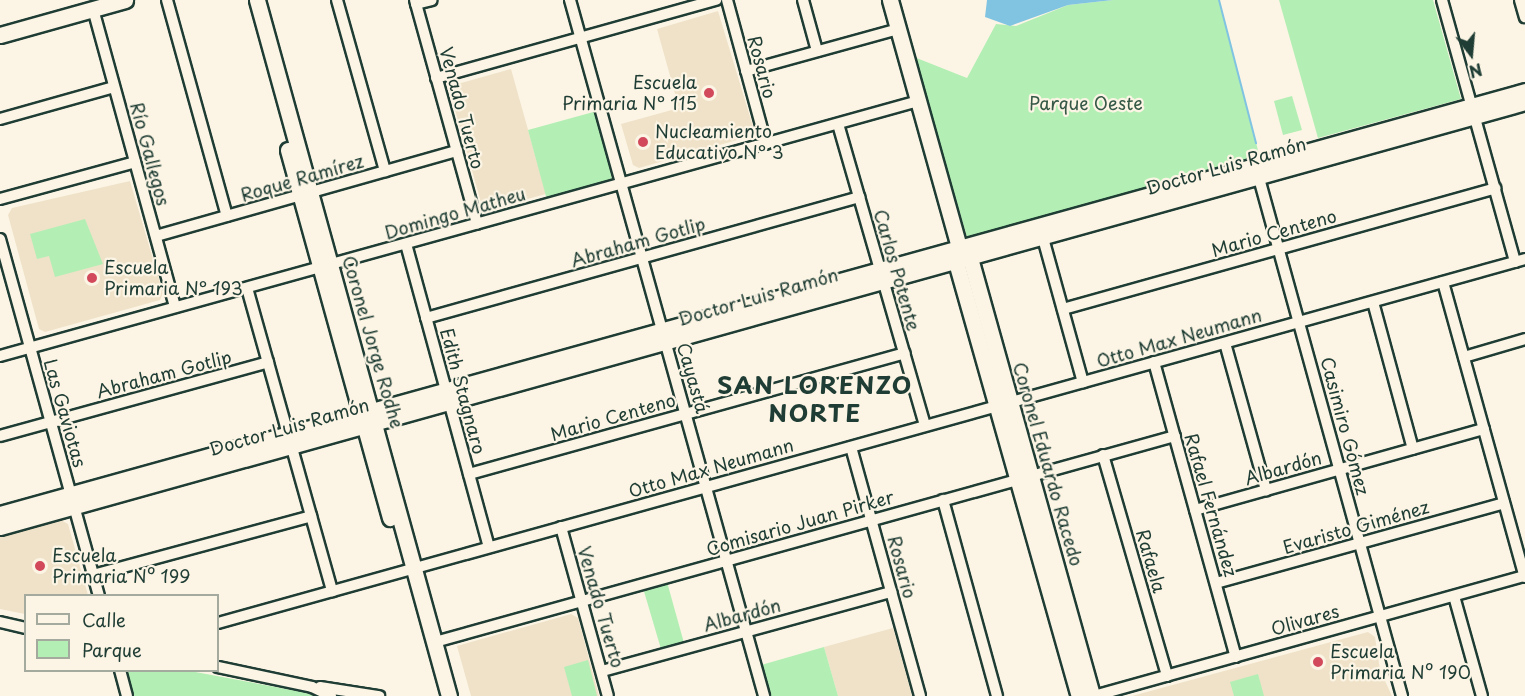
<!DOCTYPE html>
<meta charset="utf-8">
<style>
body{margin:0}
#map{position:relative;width:1525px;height:696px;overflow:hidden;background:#fcf5e5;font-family:"Playpen Sans",sans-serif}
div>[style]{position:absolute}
.built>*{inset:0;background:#efe2c8}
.green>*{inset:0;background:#b3efb4}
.water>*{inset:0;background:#81c4e2}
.stream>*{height:2px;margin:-1px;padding:0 1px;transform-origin:1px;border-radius:1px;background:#81c4e2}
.roads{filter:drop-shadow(2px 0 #1f3d34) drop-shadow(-2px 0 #1f3d34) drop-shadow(0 2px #1f3d34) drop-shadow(0 -2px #1f3d34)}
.street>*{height:10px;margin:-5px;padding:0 5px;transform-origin:5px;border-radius:5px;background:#fcf5e5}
.secondary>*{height:15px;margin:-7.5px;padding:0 7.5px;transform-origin:7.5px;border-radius:7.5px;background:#fcf5e5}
.dots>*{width:16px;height:16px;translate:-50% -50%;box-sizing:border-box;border:3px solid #fcf5e5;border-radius:50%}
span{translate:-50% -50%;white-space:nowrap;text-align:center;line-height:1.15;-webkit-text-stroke:4.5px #fcf5e5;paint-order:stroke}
.street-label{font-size:18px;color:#1f3d34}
.poi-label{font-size:18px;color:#1f3d34}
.right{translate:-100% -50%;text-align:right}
.left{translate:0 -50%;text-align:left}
.park-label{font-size:18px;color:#355847}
.district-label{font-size:24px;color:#1f3d34;font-weight:700;letter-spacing:1.5px}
.legend{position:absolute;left:24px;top:594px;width:195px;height:78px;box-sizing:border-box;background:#fcf5e5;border:2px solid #a4ab9e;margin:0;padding:8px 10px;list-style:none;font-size:18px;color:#1f3d34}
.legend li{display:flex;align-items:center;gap:12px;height:30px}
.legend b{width:30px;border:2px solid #a4ab9e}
.north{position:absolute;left:1441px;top:24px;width:60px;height:60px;-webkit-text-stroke:4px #fcf5e5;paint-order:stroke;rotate:164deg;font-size:16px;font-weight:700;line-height:24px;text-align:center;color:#1f3d34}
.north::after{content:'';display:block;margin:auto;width:21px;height:27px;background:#1f3d34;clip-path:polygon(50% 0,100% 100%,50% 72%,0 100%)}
</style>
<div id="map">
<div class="built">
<i style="clip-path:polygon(718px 11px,754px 130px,751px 136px,639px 168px,633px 165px,621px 124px,679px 108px,657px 29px)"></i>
<i style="clip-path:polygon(511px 69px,546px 194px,490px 209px,482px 206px,450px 92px,454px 85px)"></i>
<i style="clip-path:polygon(130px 181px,163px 293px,160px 300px,45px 332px,39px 329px,8px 215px,12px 208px)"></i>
<i style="clip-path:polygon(61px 520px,68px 524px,88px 595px,26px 596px,25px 614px,0 609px,0 537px)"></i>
<i style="clip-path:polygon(571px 614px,578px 618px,599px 696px,471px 696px,457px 646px)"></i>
<i style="clip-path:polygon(893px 628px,912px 696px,838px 696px,824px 647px)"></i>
<i style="clip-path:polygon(1368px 632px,1375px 637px,1380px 670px,1392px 696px,1132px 696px)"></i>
</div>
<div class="green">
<i style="clip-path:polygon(1113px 0,1219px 0,1260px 158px,967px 237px,914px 57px,967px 78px,996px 24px,1016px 26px,1068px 5px)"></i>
<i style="clip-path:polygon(1279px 0,1433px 0,1461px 99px,1318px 138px)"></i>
<i style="clip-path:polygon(1292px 96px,1302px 130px,1283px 135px,1274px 101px)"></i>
<i style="clip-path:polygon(597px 111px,612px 179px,547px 200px,528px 130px)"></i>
<i style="clip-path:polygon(85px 219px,103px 264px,55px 277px,49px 256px,37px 259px,30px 234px)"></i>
<i style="clip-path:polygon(667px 582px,684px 643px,661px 649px,643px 588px)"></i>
<i style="clip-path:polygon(824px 647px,838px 696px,770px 696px,761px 665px)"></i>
<i style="clip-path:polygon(588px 660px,597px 696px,572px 696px,564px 667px)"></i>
<i style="clip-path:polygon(126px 671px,190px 671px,324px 696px,132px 696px)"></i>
<i style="clip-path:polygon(1258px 674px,1264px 696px,1234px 696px,1230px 682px)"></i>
</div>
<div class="water">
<i style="clip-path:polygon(987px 0,1113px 0,1068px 5px,1010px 26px,985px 17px)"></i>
</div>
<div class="stream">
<i style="left:1219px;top:0;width:148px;rotate:75.5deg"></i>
</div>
<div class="roads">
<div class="street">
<i style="left:167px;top:0;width:224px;rotate:74.5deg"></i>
<i style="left:337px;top:0;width:178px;rotate:74.3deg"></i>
<i style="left:415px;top:0;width:232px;rotate:74.5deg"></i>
<i style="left:570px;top:0;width:723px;rotate:74.42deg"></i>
<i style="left:727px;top:0;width:149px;rotate:74.8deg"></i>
<i style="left:803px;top:0;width:53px;rotate:74.6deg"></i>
<i style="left:1442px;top:0;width:272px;rotate:74.4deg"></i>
<i style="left:1520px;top:0;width:18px;rotate:74deg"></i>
<i style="left:416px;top:4px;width:16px;rotate:-14deg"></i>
<i style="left:93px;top:9px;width:309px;rotate:74.6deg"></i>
<i style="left:746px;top:71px;width:158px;rotate:-15.4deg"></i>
<i style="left:436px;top:78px;width:291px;rotate:-15.6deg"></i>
<i style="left:0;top:119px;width:118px;rotate:-15.7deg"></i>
<i style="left:838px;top:124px;width:314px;rotate:73.9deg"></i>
<i style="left:1257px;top:171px;width:545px;rotate:74.56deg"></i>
<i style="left:0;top:199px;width:140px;rotate:-15.3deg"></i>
<i style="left:1041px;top:231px;width:157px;rotate:74.5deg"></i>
<i style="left:156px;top:236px;width:313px;rotate:-15.8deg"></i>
<i style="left:0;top:239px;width:370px;rotate:74.5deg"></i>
<i style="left:406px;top:244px;width:314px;rotate:74.7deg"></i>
<i style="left:1443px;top:282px;width:306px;rotate:74.5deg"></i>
<i style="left:247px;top:288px;width:315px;rotate:74.3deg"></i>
<i style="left:1373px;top:302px;width:152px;rotate:74.8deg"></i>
<i style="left:1063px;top:309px;width:449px;rotate:-15.6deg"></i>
<i style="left:426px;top:318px;width:450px;rotate:-15.6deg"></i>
<i style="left:1225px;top:343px;width:153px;rotate:74.4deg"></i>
<i style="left:0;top:356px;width:953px;rotate:-15.52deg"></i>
<i style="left:1464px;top:357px;width:64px;rotate:-16.4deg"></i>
<i style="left:1154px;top:362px;width:306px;rotate:74.5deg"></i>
<i style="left:0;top:436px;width:278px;rotate:-15.4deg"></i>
<i style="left:851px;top:447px;width:258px;rotate:74.5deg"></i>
<i style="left:1103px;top:455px;width:230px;rotate:73.8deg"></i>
<i style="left:469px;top:474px;width:452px;rotate:-15.5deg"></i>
<i style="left:943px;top:500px;width:203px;rotate:74.6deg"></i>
<i style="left:1195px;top:510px;width:300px;rotate:-15.7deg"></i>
<i style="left:561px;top:527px;width:175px;rotate:74.5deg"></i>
<i style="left:93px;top:575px;width:226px;rotate:-15.1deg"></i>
<i style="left:1216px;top:583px;width:299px;rotate:-15.5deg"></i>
<i style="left:1454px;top:596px;width:104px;rotate:74.4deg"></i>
<i style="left:0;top:622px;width:27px;rotate:13deg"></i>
<i style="left:218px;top:623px;width:1357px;rotate:-15.56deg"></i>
<i style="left:435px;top:642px;width:768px;rotate:-15.56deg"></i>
<i style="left:218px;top:667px;width:96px;rotate:12deg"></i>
<i style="left:312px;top:687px;width:21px;rotate:25deg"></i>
<i style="left:120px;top:670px;width:27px;rotate:75deg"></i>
<i style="left:602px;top:671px;width:300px;rotate:-15.3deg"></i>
<i style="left:320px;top:687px;width:60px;rotate:8.7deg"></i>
<i style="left:1094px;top:696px;width:447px;rotate:-15.6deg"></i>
</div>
<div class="secondary">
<i style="left:257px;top:0;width:722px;rotate:74.58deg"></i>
<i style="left:890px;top:0;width:256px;rotate:74.4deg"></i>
<i style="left:959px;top:247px;width:15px;rotate:101deg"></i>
<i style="left:956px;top:262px;width:451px;rotate:74.2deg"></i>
<i style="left:0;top:35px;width:130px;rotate:-15.6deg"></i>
<i style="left:288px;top:150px;width:382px;rotate:74.5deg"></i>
<i style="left:963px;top:251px;width:10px;rotate:45deg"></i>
<i style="left:970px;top:258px;width:455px;rotate:74.4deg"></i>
<i style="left:0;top:514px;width:1583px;rotate:-15.5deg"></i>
<i style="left:0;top:527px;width:1583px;rotate:-15.57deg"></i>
</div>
</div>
<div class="dots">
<i style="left:709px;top:93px;background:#d1495b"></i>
<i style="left:643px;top:142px;background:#d1495b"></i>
<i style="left:92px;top:278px;background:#d1495b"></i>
<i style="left:40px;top:566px;background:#d1495b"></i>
<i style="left:1318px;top:662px;background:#d1495b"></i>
</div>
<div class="street-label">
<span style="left:762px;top:67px;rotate:75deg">Rosario</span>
<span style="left:462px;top:108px;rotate:75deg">Venado Tuerto</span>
<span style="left:150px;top:154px;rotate:75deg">Río Gallegos</span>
<span style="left:1226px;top:166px;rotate:-16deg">Doctor Luis Ramón</span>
<span style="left:302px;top:178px;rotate:-16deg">Roque Ramírez</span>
<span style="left:455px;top:213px;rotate:-16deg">Domingo Matheu</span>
<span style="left:1274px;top:233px;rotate:-16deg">Mario Centeno</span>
<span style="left:638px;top:242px;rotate:-16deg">Abraham Gotlip</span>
<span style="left:897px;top:270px;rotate:74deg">Carlos Potente</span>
<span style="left:758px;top:297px;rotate:-16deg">Doctor Luis Ramón</span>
<span style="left:1179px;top:338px;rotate:-16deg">Otto Max Neumann</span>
<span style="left:373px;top:342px;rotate:74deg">Coronel Jorge Rodhe</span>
<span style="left:164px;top:374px;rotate:-15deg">Abraham Gotlip</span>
<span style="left:693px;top:378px;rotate:74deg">Cayastá</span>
<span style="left:463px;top:391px;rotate:75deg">Edith Stagnaro</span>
<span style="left:65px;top:413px;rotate:74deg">Las Gaviotas</span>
<span style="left:613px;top:417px;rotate:-16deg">Mario Centeno</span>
<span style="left:1345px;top:426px;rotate:75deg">Casimiro Gómez</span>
<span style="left:289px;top:427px;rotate:-16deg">Doctor Luis Ramón</span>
<span style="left:1048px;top:464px;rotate:74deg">Coronel Eduardo Racedo</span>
<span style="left:711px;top:468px;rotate:-16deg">Otto Max Neumann</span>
<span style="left:1283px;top:468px;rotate:-16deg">Albardón</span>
<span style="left:1211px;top:505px;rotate:74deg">Rafael Fernández</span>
<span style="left:800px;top:523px;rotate:-16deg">Comisario Juan Pirker</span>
<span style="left:1356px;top:527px;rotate:-16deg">Evaristo Giménez</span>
<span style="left:1151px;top:561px;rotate:74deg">Rafaela</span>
<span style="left:902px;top:567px;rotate:75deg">Rosario</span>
<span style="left:601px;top:607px;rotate:74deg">Venado Tuerto</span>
<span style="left:742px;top:615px;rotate:-15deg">Albardón</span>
<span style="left:1305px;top:620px;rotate:-16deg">Olivares</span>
</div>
<div class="poi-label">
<span class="right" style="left:697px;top:93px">Escuela<br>Primaria N° 115</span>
<span class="left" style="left:655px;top:142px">Nucleamiento<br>Educativo N° 3</span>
<span class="left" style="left:104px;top:278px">Escuela<br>Primaria N° 193</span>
<span class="left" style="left:52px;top:566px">Escuela<br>Primaria Nº 199</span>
<span class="left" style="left:1330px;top:662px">Escuela<br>Primaria Nº 190</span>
</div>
<div class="park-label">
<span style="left:1086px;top:103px">Parque Oeste</span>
</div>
<div class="district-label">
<span style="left:815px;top:399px">SAN LORENZO<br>NORTE</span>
</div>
<ul class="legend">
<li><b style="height:8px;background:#fcf5e5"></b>Calle</li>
<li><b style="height:16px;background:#b3efb4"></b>Parque</li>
</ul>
<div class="north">N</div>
</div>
